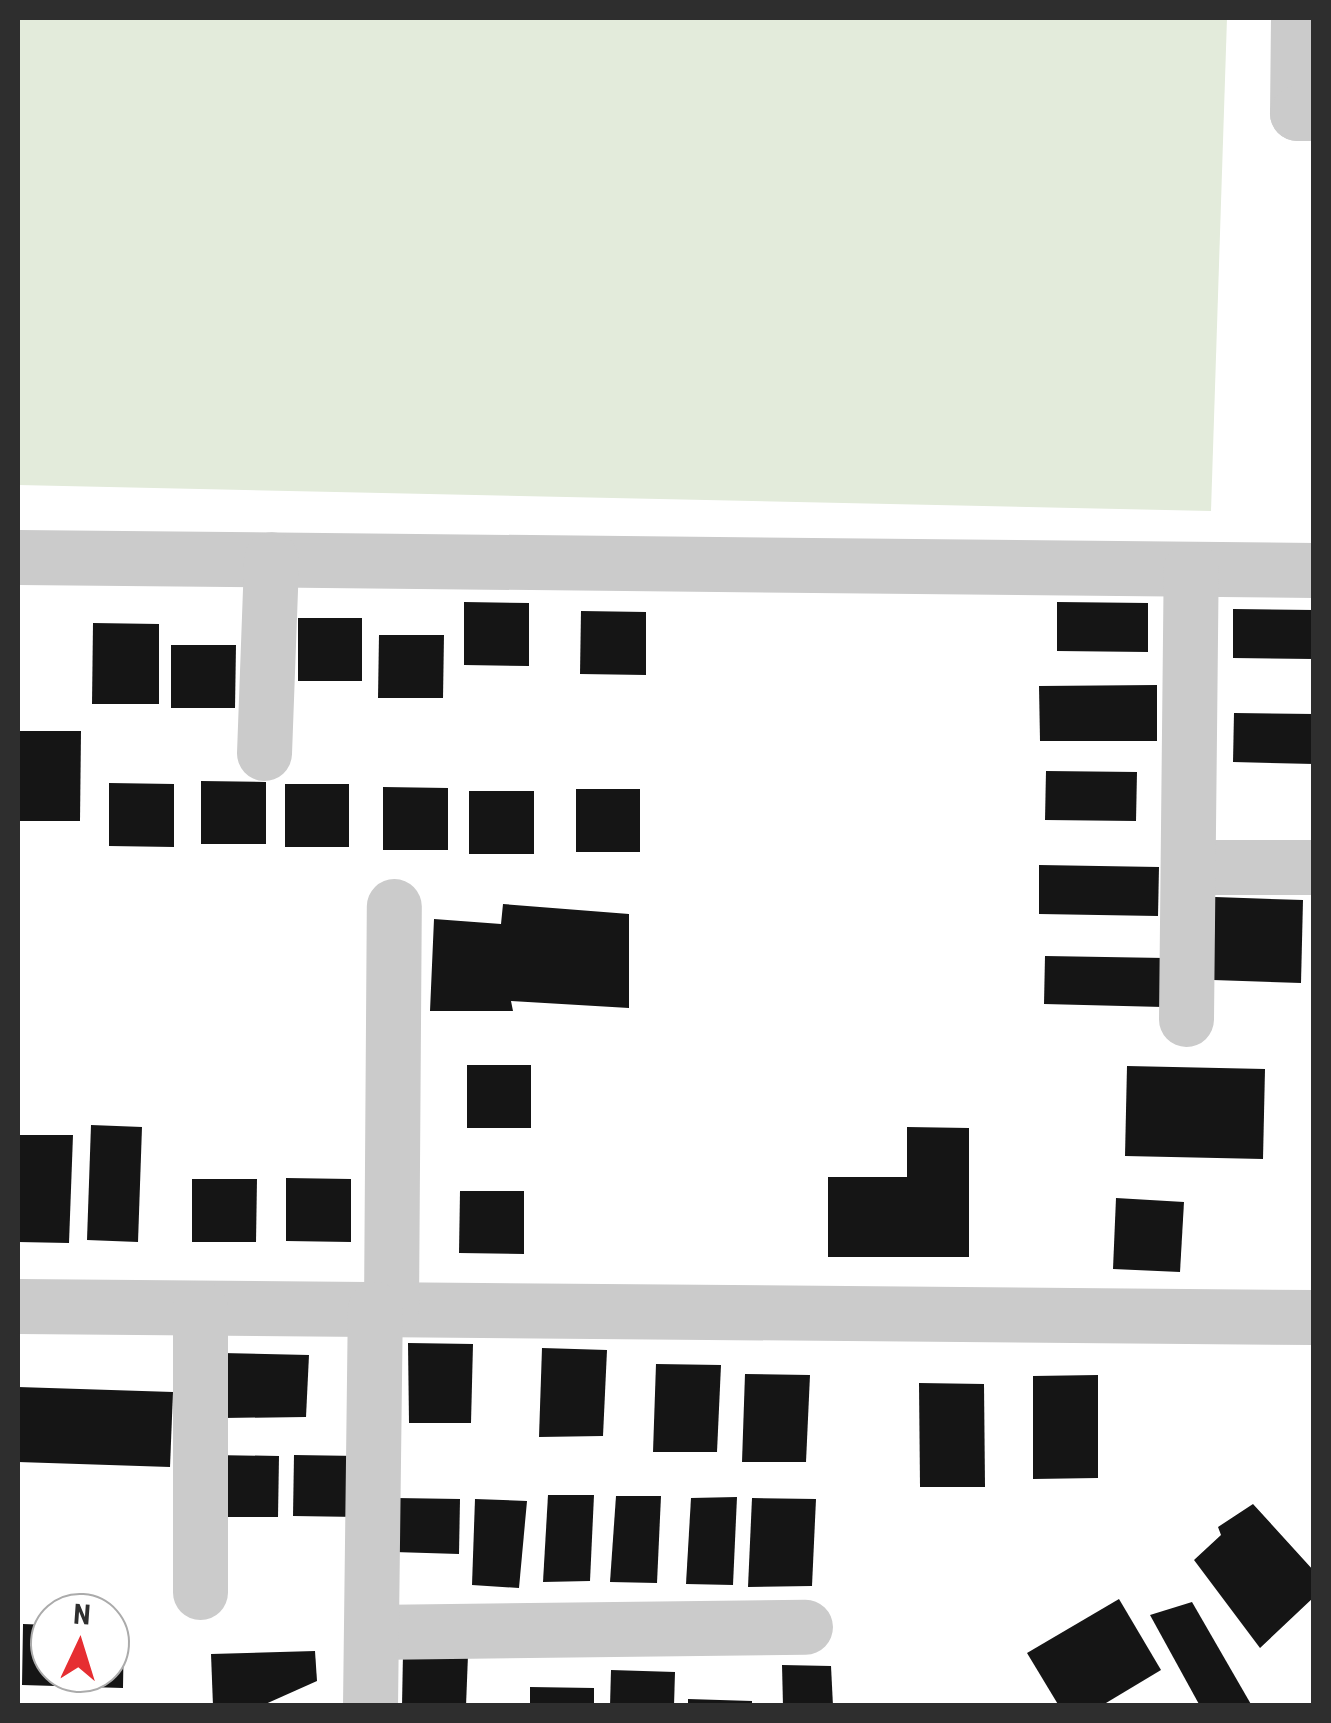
<!DOCTYPE html>
<style>
body{margin:0}
#map{position:relative;width:1331px;height:1723px;overflow:hidden;background:#fff;font-family:"Roboto Condensed",sans-serif}
div>[style]{position:absolute}
.green>*{inset:0;background:#e3ebdb}
.building>*{inset:0;background:#151515}
.minor>*{height:55px;margin:-27.5px;padding:0 27.5px;transform-origin:27.5px;border-radius:27.5px;background:#cbcbcb}
span{translate:-50% -50%;white-space:nowrap;text-align:center;line-height:1.15;-webkit-text-stroke:10px #fff;paint-order:stroke}
.frame{position:absolute;inset:0;border:20px solid #2e2e2e;pointer-events:none}
.north{position:absolute;left:30px;top:1593px;width:100px;height:100px;box-sizing:border-box;background:#fff;border:2px solid #ababab;border-radius:50%;rotate:4deg;font-size:28px;font-weight:700;line-height:40px;text-align:center;color:#2e2e2e}
.north::after{content:'';display:block;margin:auto;width:35px;height:45px;background:#e62e32;clip-path:polygon(50% 0,100% 100%,50% 72%,0 100%)}
</style>
<div id="map">
<div class="green">
<i style="clip-path:polygon(18px 18px,1227px 18px,1211px 511px,18px 485px)"></i>
</div>
<div class="building">
<i style="clip-path:polygon(464px 602px,529px 603px,529px 666px,464px 665px)"></i>
<i style="clip-path:polygon(1057px 602px,1148px 603px,1148px 652px,1057px 651px)"></i>
<i style="clip-path:polygon(1233px 609px,1314px 610px,1314px 659px,1233px 658px)"></i>
<i style="clip-path:polygon(581px 611px,646px 612px,646px 675px,580px 674px)"></i>
<i style="clip-path:polygon(298px 618px,362px 618px,362px 681px,298px 681px)"></i>
<i style="clip-path:polygon(93px 623px,159px 624px,159px 704px,92px 704px)"></i>
<i style="clip-path:polygon(379px 635px,444px 635px,443px 698px,378px 698px)"></i>
<i style="clip-path:polygon(171px 645px,236px 645px,235px 708px,171px 708px)"></i>
<i style="clip-path:polygon(1157px 685px,1157px 741px,1040px 741px,1039px 686px)"></i>
<i style="clip-path:polygon(1234px 713px,1314px 714px,1314px 764px,1233px 762px)"></i>
<i style="clip-path:polygon(18px 731px,81px 731px,80px 821px,18px 821px)"></i>
<i style="clip-path:polygon(1046px 771px,1137px 772px,1136px 821px,1045px 820px)"></i>
<i style="clip-path:polygon(201px 781px,266px 782px,266px 844px,201px 844px)"></i>
<i style="clip-path:polygon(109px 783px,174px 784px,174px 847px,109px 846px)"></i>
<i style="clip-path:polygon(285px 784px,349px 784px,349px 847px,285px 847px)"></i>
<i style="clip-path:polygon(383px 787px,448px 788px,448px 850px,383px 850px)"></i>
<i style="clip-path:polygon(576px 789px,640px 789px,640px 852px,576px 852px)"></i>
<i style="clip-path:polygon(469px 791px,534px 791px,534px 854px,469px 854px)"></i>
<i style="clip-path:polygon(1039px 865px,1159px 867px,1158px 916px,1039px 914px)"></i>
<i style="clip-path:polygon(1215px 897px,1303px 900px,1301px 983px,1213px 980px)"></i>
<i style="clip-path:polygon(503px 904px,629px 914px,629px 1008px,511px 1001px,513px 1011px,430px 1011px,434px 919px,501px 924px)"></i>
<i style="clip-path:polygon(1045px 956px,1165px 958px,1163px 1007px,1044px 1004px)"></i>
<i style="clip-path:polygon(467px 1065px,531px 1065px,531px 1128px,467px 1128px)"></i>
<i style="clip-path:polygon(1127px 1066px,1265px 1069px,1263px 1159px,1125px 1156px)"></i>
<i style="clip-path:polygon(91px 1125px,142px 1127px,138px 1242px,87px 1240px)"></i>
<i style="clip-path:polygon(907px 1127px,969px 1128px,969px 1257px,828px 1257px,828px 1177px,907px 1177px)"></i>
<i style="clip-path:polygon(18px 1135px,73px 1135px,69px 1243px,18px 1242px)"></i>
<i style="clip-path:polygon(286px 1178px,351px 1179px,351px 1242px,286px 1241px)"></i>
<i style="clip-path:polygon(192px 1179px,257px 1179px,256px 1242px,192px 1242px)"></i>
<i style="clip-path:polygon(460px 1191px,524px 1191px,524px 1254px,459px 1253px)"></i>
<i style="clip-path:polygon(1116px 1198px,1184px 1202px,1180px 1272px,1113px 1269px)"></i>
<i style="clip-path:polygon(408px 1343px,473px 1344px,471px 1423px,409px 1423px)"></i>
<i style="clip-path:polygon(542px 1348px,607px 1350px,603px 1436px,539px 1437px)"></i>
<i style="clip-path:polygon(222px 1353px,309px 1355px,306px 1417px,223px 1418px)"></i>
<i style="clip-path:polygon(656px 1364px,721px 1365px,717px 1452px,653px 1452px)"></i>
<i style="clip-path:polygon(745px 1374px,810px 1375px,806px 1462px,742px 1462px)"></i>
<i style="clip-path:polygon(1098px 1375px,1098px 1478px,1033px 1479px,1033px 1376px)"></i>
<i style="clip-path:polygon(919px 1383px,984px 1384px,985px 1487px,920px 1487px)"></i>
<i style="clip-path:polygon(18px 1387px,173px 1392px,170px 1467px,18px 1462px)"></i>
<i style="clip-path:polygon(213px 1455px,279px 1456px,278px 1517px,213px 1517px)"></i>
<i style="clip-path:polygon(294px 1455px,359px 1456px,359px 1517px,293px 1516px)"></i>
<i style="clip-path:polygon(548px 1495px,594px 1495px,590px 1581px,543px 1582px)"></i>
<i style="clip-path:polygon(616px 1496px,661px 1496px,657px 1583px,610px 1582px)"></i>
<i style="clip-path:polygon(737px 1497px,733px 1585px,686px 1584px,691px 1498px)"></i>
<i style="clip-path:polygon(396px 1498px,460px 1499px,459px 1554px,394px 1552px)"></i>
<i style="clip-path:polygon(752px 1498px,816px 1499px,812px 1586px,748px 1587px)"></i>
<i style="clip-path:polygon(475px 1499px,527px 1501px,519px 1588px,472px 1585px)"></i>
<i style="clip-path:polygon(1253px 1504px,1314px 1571px,1314px 1597px,1260px 1648px,1194px 1560px,1221px 1535px,1218px 1527px)"></i>
<i style="clip-path:polygon(1119px 1599px,1161px 1670px,1101px 1706px,1059px 1706px,1027px 1653px)"></i>
<i style="clip-path:polygon(1192px 1602px,1252px 1706px,1200px 1706px,1150px 1615px)"></i>
<i style="clip-path:polygon(23px 1624px,50px 1625px,50px 1673px,110px 1673px,110px 1627px,124px 1627px,123px 1688px,22px 1685px)"></i>
<i style="clip-path:polygon(315px 1651px,317px 1681px,261px 1706px,213px 1706px,211px 1654px)"></i>
<i style="clip-path:polygon(403px 1653px,468px 1655px,466px 1706px,402px 1706px)"></i>
<i style="clip-path:polygon(782px 1665px,831px 1666px,833px 1706px,783px 1706px)"></i>
<i style="clip-path:polygon(611px 1670px,675px 1672px,674px 1706px,610px 1706px)"></i>
<i style="clip-path:polygon(530px 1687px,594px 1688px,594px 1706px,530px 1706px)"></i>
<i style="clip-path:polygon(688px 1699px,752px 1701px,752px 1706px,688px 1706px)"></i>
</div>
<div class="minor">
<i style="left:1298px;top:18px;width:95px;rotate:90.6deg"></i>
<i style="left:1297px;top:113px;width:17px"></i>
<i style="left:18px;top:557px;width:1296px;rotate:0.57deg"></i>
<i style="left:264px;top:753px;width:194px;rotate:-87.9deg"></i>
<i style="left:1188px;top:867px;width:126px"></i>
<i style="left:1186px;top:1019px;width:450px;rotate:-89.4deg"></i>
<i style="left:18px;top:1306px;width:1296px;rotate:0.49deg"></i>
<i style="left:200px;top:1308px;width:284px;rotate:90deg"></i>
<i style="left:391px;top:1309px;width:403px;rotate:-89.6deg"></i>
<i style="left:371px;top:1632px;width:434px;rotate:-0.7deg"></i>
<i style="left:370px;top:1706px;width:397px;rotate:-89.3deg"></i>
</div>
<div class="frame"></div>
<div class="north">N</div>
</div>
